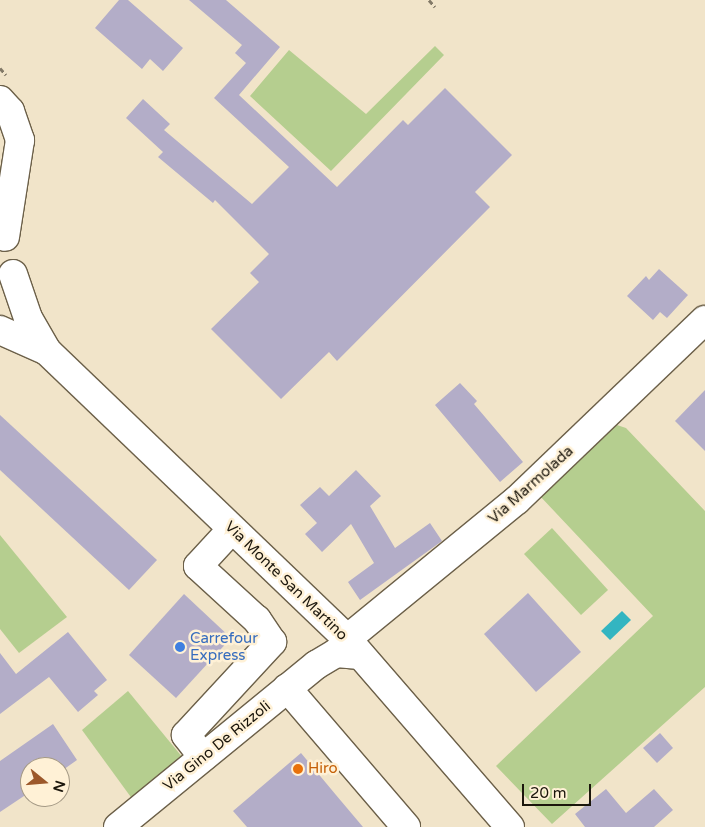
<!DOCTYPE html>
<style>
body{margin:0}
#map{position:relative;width:705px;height:827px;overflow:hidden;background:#f1e4c9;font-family:"Varela Round",sans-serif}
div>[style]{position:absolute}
.green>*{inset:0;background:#b5ce8f}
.water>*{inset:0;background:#33b5c1}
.building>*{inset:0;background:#b3adc8}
.path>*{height:3px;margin-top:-1.5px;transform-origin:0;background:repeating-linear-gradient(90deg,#827967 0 5px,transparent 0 7.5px)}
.roads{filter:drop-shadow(1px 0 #6c6049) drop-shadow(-1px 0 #6c6049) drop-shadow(0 1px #6c6049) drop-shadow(0 -1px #6c6049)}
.minor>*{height:28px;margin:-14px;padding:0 14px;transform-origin:14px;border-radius:14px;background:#fff}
.dots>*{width:14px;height:14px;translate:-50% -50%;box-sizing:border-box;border:2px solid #fff1d6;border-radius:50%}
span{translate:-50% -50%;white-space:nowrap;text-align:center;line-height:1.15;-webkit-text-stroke:5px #fff1d6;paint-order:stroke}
.street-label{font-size:15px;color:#1b160c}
.shop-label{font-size:15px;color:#366cbe}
.left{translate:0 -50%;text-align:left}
.food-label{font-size:15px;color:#c56008}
.north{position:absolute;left:20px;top:757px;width:50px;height:50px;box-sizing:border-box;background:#fff1d6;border:1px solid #a49985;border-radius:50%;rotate:107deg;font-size:14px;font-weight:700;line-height:20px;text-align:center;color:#1b160c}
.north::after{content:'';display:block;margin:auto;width:18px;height:22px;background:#9c582a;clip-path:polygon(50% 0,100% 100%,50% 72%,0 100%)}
.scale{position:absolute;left:522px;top:784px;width:69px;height:22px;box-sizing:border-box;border:2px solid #1b160c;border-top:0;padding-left:6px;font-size:15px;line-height:18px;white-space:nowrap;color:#1b160c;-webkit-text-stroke:4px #fff1d6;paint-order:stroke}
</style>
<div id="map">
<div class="green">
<i style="clip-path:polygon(435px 46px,444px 55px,331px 171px,250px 96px,289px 50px,366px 114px)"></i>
<i style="clip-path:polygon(617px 425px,626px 428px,705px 511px,705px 687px,552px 824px,496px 766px,653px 616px,539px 495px)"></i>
<i style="clip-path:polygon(552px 528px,608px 590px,581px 615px,524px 554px)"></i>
<i style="clip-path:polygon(0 535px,67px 617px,19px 653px,0 629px)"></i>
<i style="clip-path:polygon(128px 691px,183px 758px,133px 800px,82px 730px)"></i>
</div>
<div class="water">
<i style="clip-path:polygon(622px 611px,631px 620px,610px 640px,601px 631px)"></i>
</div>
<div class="building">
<i style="clip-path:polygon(119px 0,128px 0,183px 48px,163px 71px,150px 59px,142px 69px,95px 28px)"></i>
<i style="clip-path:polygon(189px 0,226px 0,280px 47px,239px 95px,337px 187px,403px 120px,408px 125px,445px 88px,512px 155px,475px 192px,490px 207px,337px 361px,329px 352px,281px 399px,211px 329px,259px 282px,250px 273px,269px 254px,215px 200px,213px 203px,158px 157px,163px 152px,126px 118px,143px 99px,170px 124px,164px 130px,252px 204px,289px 167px,214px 98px,246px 63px,235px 53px,242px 45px)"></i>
<i style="clip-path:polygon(659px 269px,688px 295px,667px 318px,660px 312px,653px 320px,627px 296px,646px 276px,649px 280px)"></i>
<i style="clip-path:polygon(460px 383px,477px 401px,474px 404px,523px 462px,500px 482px,435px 405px)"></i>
<i style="clip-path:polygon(705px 390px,705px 451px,675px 421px)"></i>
<i style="clip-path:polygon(0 415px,157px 560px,129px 590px,0 470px)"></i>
<i style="clip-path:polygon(356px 470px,381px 496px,370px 506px,395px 548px,430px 523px,442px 541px,360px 600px,348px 582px,374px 563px,351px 524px,322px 552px,305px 534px,317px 523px,300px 505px,320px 487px,329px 496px)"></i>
<i style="clip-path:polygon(528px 593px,581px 652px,536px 692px,484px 634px)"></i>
<i style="clip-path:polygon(184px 594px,231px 638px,176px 698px,129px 655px)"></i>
<i style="clip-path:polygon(68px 632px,107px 680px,94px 691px,98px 695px,78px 712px,49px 677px,0 714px,0 653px,16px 674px)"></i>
<i style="clip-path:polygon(53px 724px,77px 760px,60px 772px,60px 767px,30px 767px,30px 792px,0 812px,0 761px)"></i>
<i style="clip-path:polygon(660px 733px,673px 748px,657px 763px,643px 748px)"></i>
<i style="clip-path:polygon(301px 753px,336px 795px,363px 827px,247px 827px,233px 811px)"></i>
<i style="clip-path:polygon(606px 789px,626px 813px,654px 789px,673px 810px,654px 827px,585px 827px,575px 814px)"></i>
</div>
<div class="path">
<i style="left:429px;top:0;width:9px;rotate:49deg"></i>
<i style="left:0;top:68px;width:9px;rotate:49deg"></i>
</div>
<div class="roads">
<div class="minor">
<i style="left:0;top:100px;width:15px;rotate:48deg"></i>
<i style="left:10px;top:111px;width:31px;rotate:71deg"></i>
<i style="left:20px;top:140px;width:98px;rotate:98.8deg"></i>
<i style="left:13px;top:274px;width:46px;rotate:71.2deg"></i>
<i style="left:28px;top:318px;width:38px;rotate:60deg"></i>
<i style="left:47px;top:351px;width:416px;rotate:43.8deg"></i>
<i style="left:347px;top:639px;width:249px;rotate:49.1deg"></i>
<i style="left:0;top:330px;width:51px;rotate:24.1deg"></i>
<i style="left:347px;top:639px;width:220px;rotate:-39.3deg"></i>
<i style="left:517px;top:500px;width:260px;rotate:-43.8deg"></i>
<i style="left:287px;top:688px;width:183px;rotate:49.4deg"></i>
<i style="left:203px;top:757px;width:28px;rotate:-128deg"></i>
<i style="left:186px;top:735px;width:127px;rotate:-47.2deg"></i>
<i style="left:272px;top:642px;width:27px;rotate:-124deg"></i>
<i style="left:257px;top:620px;width:80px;rotate:-137.5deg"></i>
<i style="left:198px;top:566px;width:50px;rotate:-47.4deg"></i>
<i style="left:118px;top:827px;width:256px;rotate:-39.3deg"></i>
<i style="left:316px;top:665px;width:23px;rotate:-31deg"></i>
<i style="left:336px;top:653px;width:24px;rotate:5deg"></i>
</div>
</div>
<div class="dots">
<i style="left:180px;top:647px;background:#3f7fe0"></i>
<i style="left:298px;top:769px;background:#e8710a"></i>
</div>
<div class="street-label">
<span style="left:531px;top:485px;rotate:-42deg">Via Marmolada</span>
<span style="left:286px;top:581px;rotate:44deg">Via Monte San Martino</span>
<span style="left:217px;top:746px;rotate:-39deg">Via Gino De Rizzoli</span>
</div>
<div class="shop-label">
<span class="left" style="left:190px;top:647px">Carrefour<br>Express</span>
</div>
<div class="food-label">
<span class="left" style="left:308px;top:769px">Hiro</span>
</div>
<div class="north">N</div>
<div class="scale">20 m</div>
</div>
